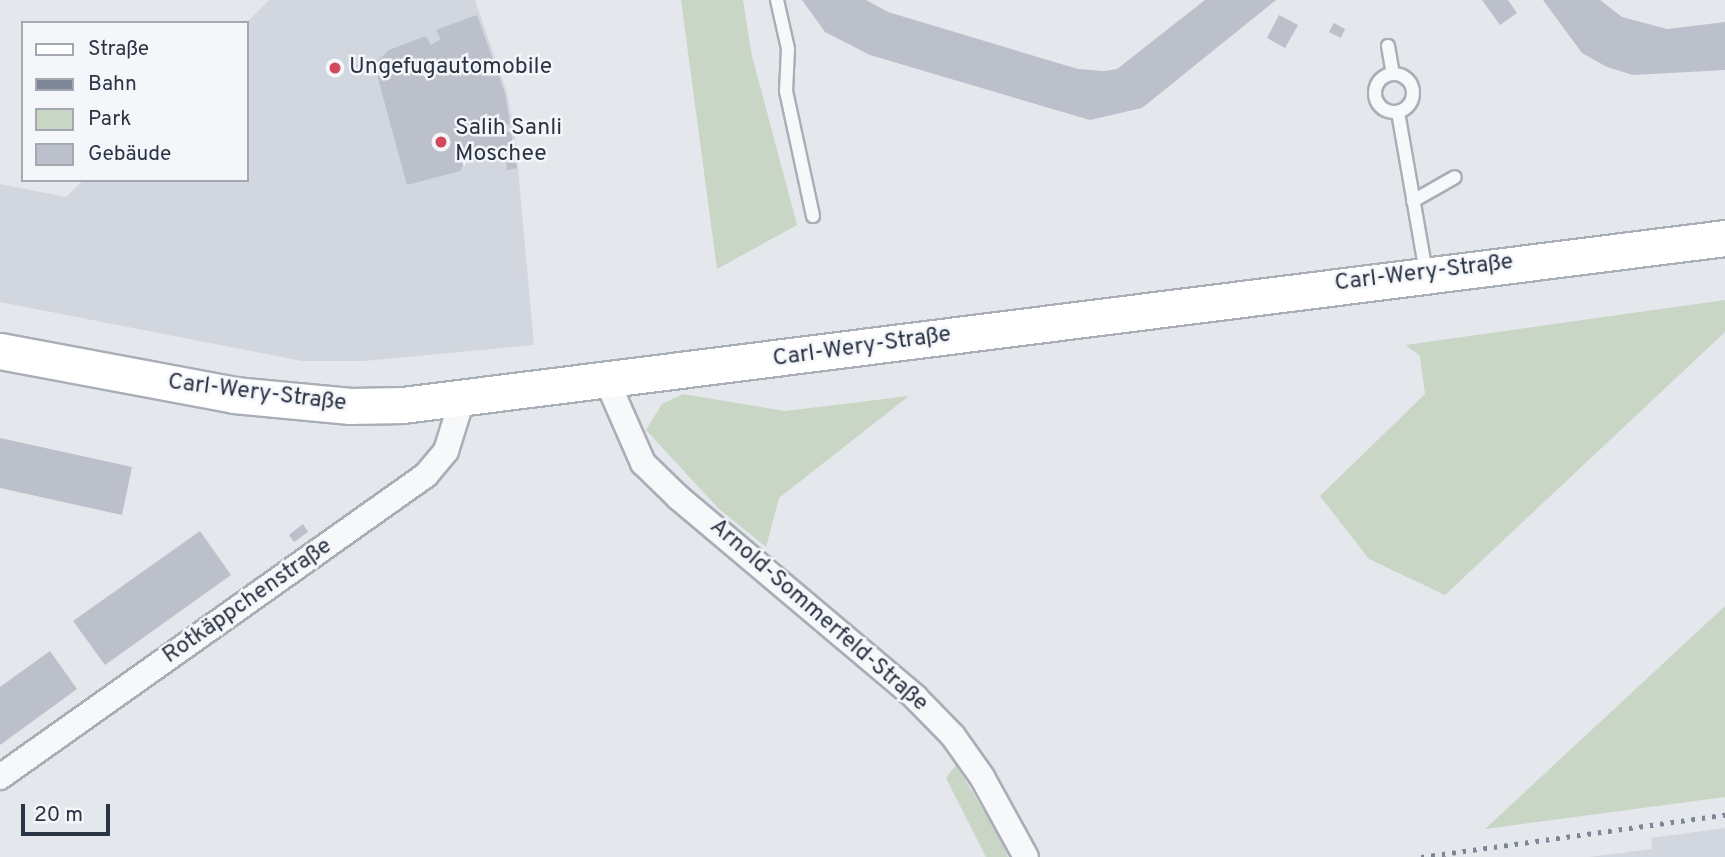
<!DOCTYPE html>
<meta charset="utf-8">
<style>
body{margin:0}
#map{position:relative;width:1725px;height:857px;overflow:hidden;background:#e4e7ec;font-family:Overpass,sans-serif}
div>[style]{position:absolute}
.built>*{inset:0;background:#d2d6de}
.green>*{inset:0;background:#c9d6c5}
.building>*{inset:0;background:#bbc0ca}
.roads{filter:drop-shadow(2px 0 #a9aeb7) drop-shadow(-2px 0 #a9aeb7) drop-shadow(0 2px #a9aeb7) drop-shadow(0 -2px #a9aeb7)}
.lane>*{height:12px;margin:-6px;padding:0 6px;transform-origin:6px;border-radius:6px;background:#f7f8fa}
.lane>.ring{margin:-6px;padding:0;box-sizing:content-box;background:none;border:12px solid #f7f8fa;border-radius:50%}
.street>*{height:24px;margin:-12px;padding:0 12px;transform-origin:12px;border-radius:12px;background:#f7f8fa}
.secondary>*{height:35px;margin:-17.5px;padding:0 17.5px;transform-origin:17.5px;border-radius:17.5px;background:#fff}
.rail>*{height:5px;margin-top:-2.5px;transform-origin:0;background:repeating-linear-gradient(90deg,#7d8696 0 3.5px,transparent 0 10.5px)}
.dots>*{width:19px;height:19px;translate:-50% -50%;box-sizing:border-box;border:4px solid #f4f6f9;border-radius:50%}
span{translate:-50% -50%;white-space:nowrap;text-align:center;line-height:1.15;-webkit-text-stroke:5px #f4f6f9;paint-order:stroke}
.poi-label{font-size:23px;color:#2b3445}
.left{translate:0 -50%;text-align:left}
.street-label{font-size:23px;color:#2b3445}
.legend{position:absolute;left:21px;top:21px;width:228px;height:161px;box-sizing:border-box;background:#f4f6f9;border:2px solid #a4a8b1;margin:0;padding:9px 12px;list-style:none;font-size:21px;color:#2b3445}
.legend li{display:flex;align-items:center;gap:14px;height:35px}
.legend b{width:35px;border:2px solid #a4a8b1}
.scale{position:absolute;left:21px;top:804px;width:89px;height:32px;box-sizing:border-box;border:4px solid #2b3445;border-top:0;padding-left:9px;font-size:21px;line-height:24px;white-space:nowrap;color:#2b3445;-webkit-text-stroke:5px #f4f6f9;paint-order:stroke}
</style>
<div id="map">
<div class="built">
<i style="clip-path:polygon(269px 0,475px 0,507px 93px,515px 136px,534px 345px,364px 361px,302px 361px,0 302px,0 184px,66px 197px,84px 180px,247px 180px,246px 23px)"></i>
<i style="clip-path:polygon(1725px 828px,1725px 857px,1589px 857px,1652px 849px,1651px 838px)"></i>
</div>
<div class="green">
<i style="clip-path:polygon(681px 0,743px 0,752px 56px,797px 225px,717px 269px)"></i>
<i style="clip-path:polygon(1725px 300px,1725px 332px,1445px 595px,1369px 559px,1320px 496px,1425px 394px,1420px 356px,1405px 345px)"></i>
<i style="clip-path:polygon(683px 394px,785px 411px,909px 396px,779px 498px,766px 547px,718px 508px,646px 430px,662px 404px)"></i>
<i style="clip-path:polygon(1725px 606px,1725px 797px,1485px 829px)"></i>
<i style="clip-path:polygon(956px 765px,1000px 838px,1008px 857px,986px 857px,946px 778px)"></i>
</div>
<div class="building">
<i style="clip-path:polygon(802px 0,866px 0,888px 12px,1078px 69px,1104px 71px,1117px 69px,1205px 0,1276px 0,1142px 108px,1090px 120px,870px 55px,825px 32px)"></i>
<i style="clip-path:polygon(1482px 0,1508px 0,1517px 13px,1500px 25px)"></i>
<i style="clip-path:polygon(1543px 0,1600px 0,1622px 17px,1667px 29px,1725px 22px,1725px 70px,1633px 75px,1607px 67px,1582px 53px)"></i>
<i style="clip-path:polygon(477px 15px,505px 93px,510px 124px,476px 130px,477px 135px,511px 132px,517px 168px,507px 170px,506px 158px,465px 162px,460px 171px,407px 185px,374px 64px,389px 50px,426px 36px,431px 45px,441px 39px,436px 30px)"></i>
<i style="clip-path:polygon(1279px 15px,1298px 25px,1285px 48px,1267px 38px)"></i>
<i style="clip-path:polygon(1334px 23px,1345px 29px,1341px 38px,1329px 32px)"></i>
<i style="clip-path:polygon(0 438px,132px 467px,122px 515px,0 488px)"></i>
<i style="clip-path:polygon(303px 524px,308px 532px,294px 542px,289px 535px)"></i>
<i style="clip-path:polygon(200px 531px,231px 575px,105px 665px,73px 621px)"></i>
<i style="clip-path:polygon(50px 651px,77px 689px,0 745px,0 687px)"></i>
</div>
<div class="roads">
<div class="lane">
<i style="left:777px;top:0;width:50px;rotate:77.3deg"></i>
<i style="left:788px;top:49px;width:42px;rotate:92.7deg"></i>
<i style="left:786px;top:91px;width:128px;rotate:77.8deg"></i>
<i style="left:1388px;top:46px;width:28px;rotate:80deg"></i>
<i class="ring" style="left:1375px;top:74px;width:26px;height:26px"></i>
<i style="left:1398px;top:112px;width:163px;rotate:80.1deg"></i>
<i style="left:1413px;top:201px;width:48px;rotate:-29.7deg"></i>
</div>
<div class="street">
<i style="left:607px;top:381px;width:90px;rotate:66.3deg"></i>
<i style="left:643px;top:463px;width:50px;rotate:44.2deg"></i>
<i style="left:679px;top:498px;width:309px;rotate:40.1deg"></i>
<i style="left:915px;top:697px;width:54px;rotate:45.7deg"></i>
<i style="left:953px;top:736px;width:50px;rotate:54.7deg"></i>
<i style="left:982px;top:777px;width:91px;rotate:61.2deg"></i>
<i style="left:0;top:777px;width:522px;rotate:-35.33deg"></i>
<i style="left:426px;top:475px;width:31px;rotate:-50deg"></i>
<i style="left:446px;top:451px;width:53px;rotate:-72.6deg"></i>
</div>
<div class="secondary">
<i style="left:0;top:351px;width:238px;rotate:10.6deg"></i>
<i style="left:234px;top:395px;width:117px;rotate:5.4deg"></i>
<i style="left:350px;top:406px;width:53px;rotate:-1.1deg"></i>
<i style="left:403px;top:405px;width:1333px;rotate:-7.2deg"></i>
</div>
</div>
<div class="rail">
<i style="left:1421px;top:857px;width:307px;rotate:-7.9deg"></i>
</div>
<div class="dots">
<i style="left:335px;top:68px;background:#d1495b"></i>
<i style="left:441px;top:142px;background:#d1495b"></i>
</div>
<div class="poi-label">
<span class="left" style="left:349px;top:68px">Ungefugautomobile</span>
<span class="left" style="left:455px;top:142px">Salih Sanli<br>Moschee</span>
</div>
<div class="street-label">
<span style="left:1424px;top:274px;rotate:-7deg">Carl-Wery-Straße</span>
<span style="left:862px;top:348px;rotate:-8deg">Carl-Wery-Straße</span>
<span style="left:257px;top:394px;rotate:7deg">Carl-Wery-Straße</span>
<span style="left:248px;top:602px;rotate:-35deg">Rotkäppchenstraße</span>
<span style="left:818px;top:616px;rotate:41deg">Arnold-Sommerfeld-Straße</span>
</div>
<ul class="legend">
<li><b style="height:9px;background:#fff"></b>Straße</li>
<li><b style="height:9px;background:#7d8696"></b>Bahn</li>
<li><b style="height:19px;background:#c9d6c5"></b>Park</li>
<li><b style="height:19px;background:#bbc0ca"></b>Gebäude</li>
</ul>
<div class="scale">20 m</div>
</div>
